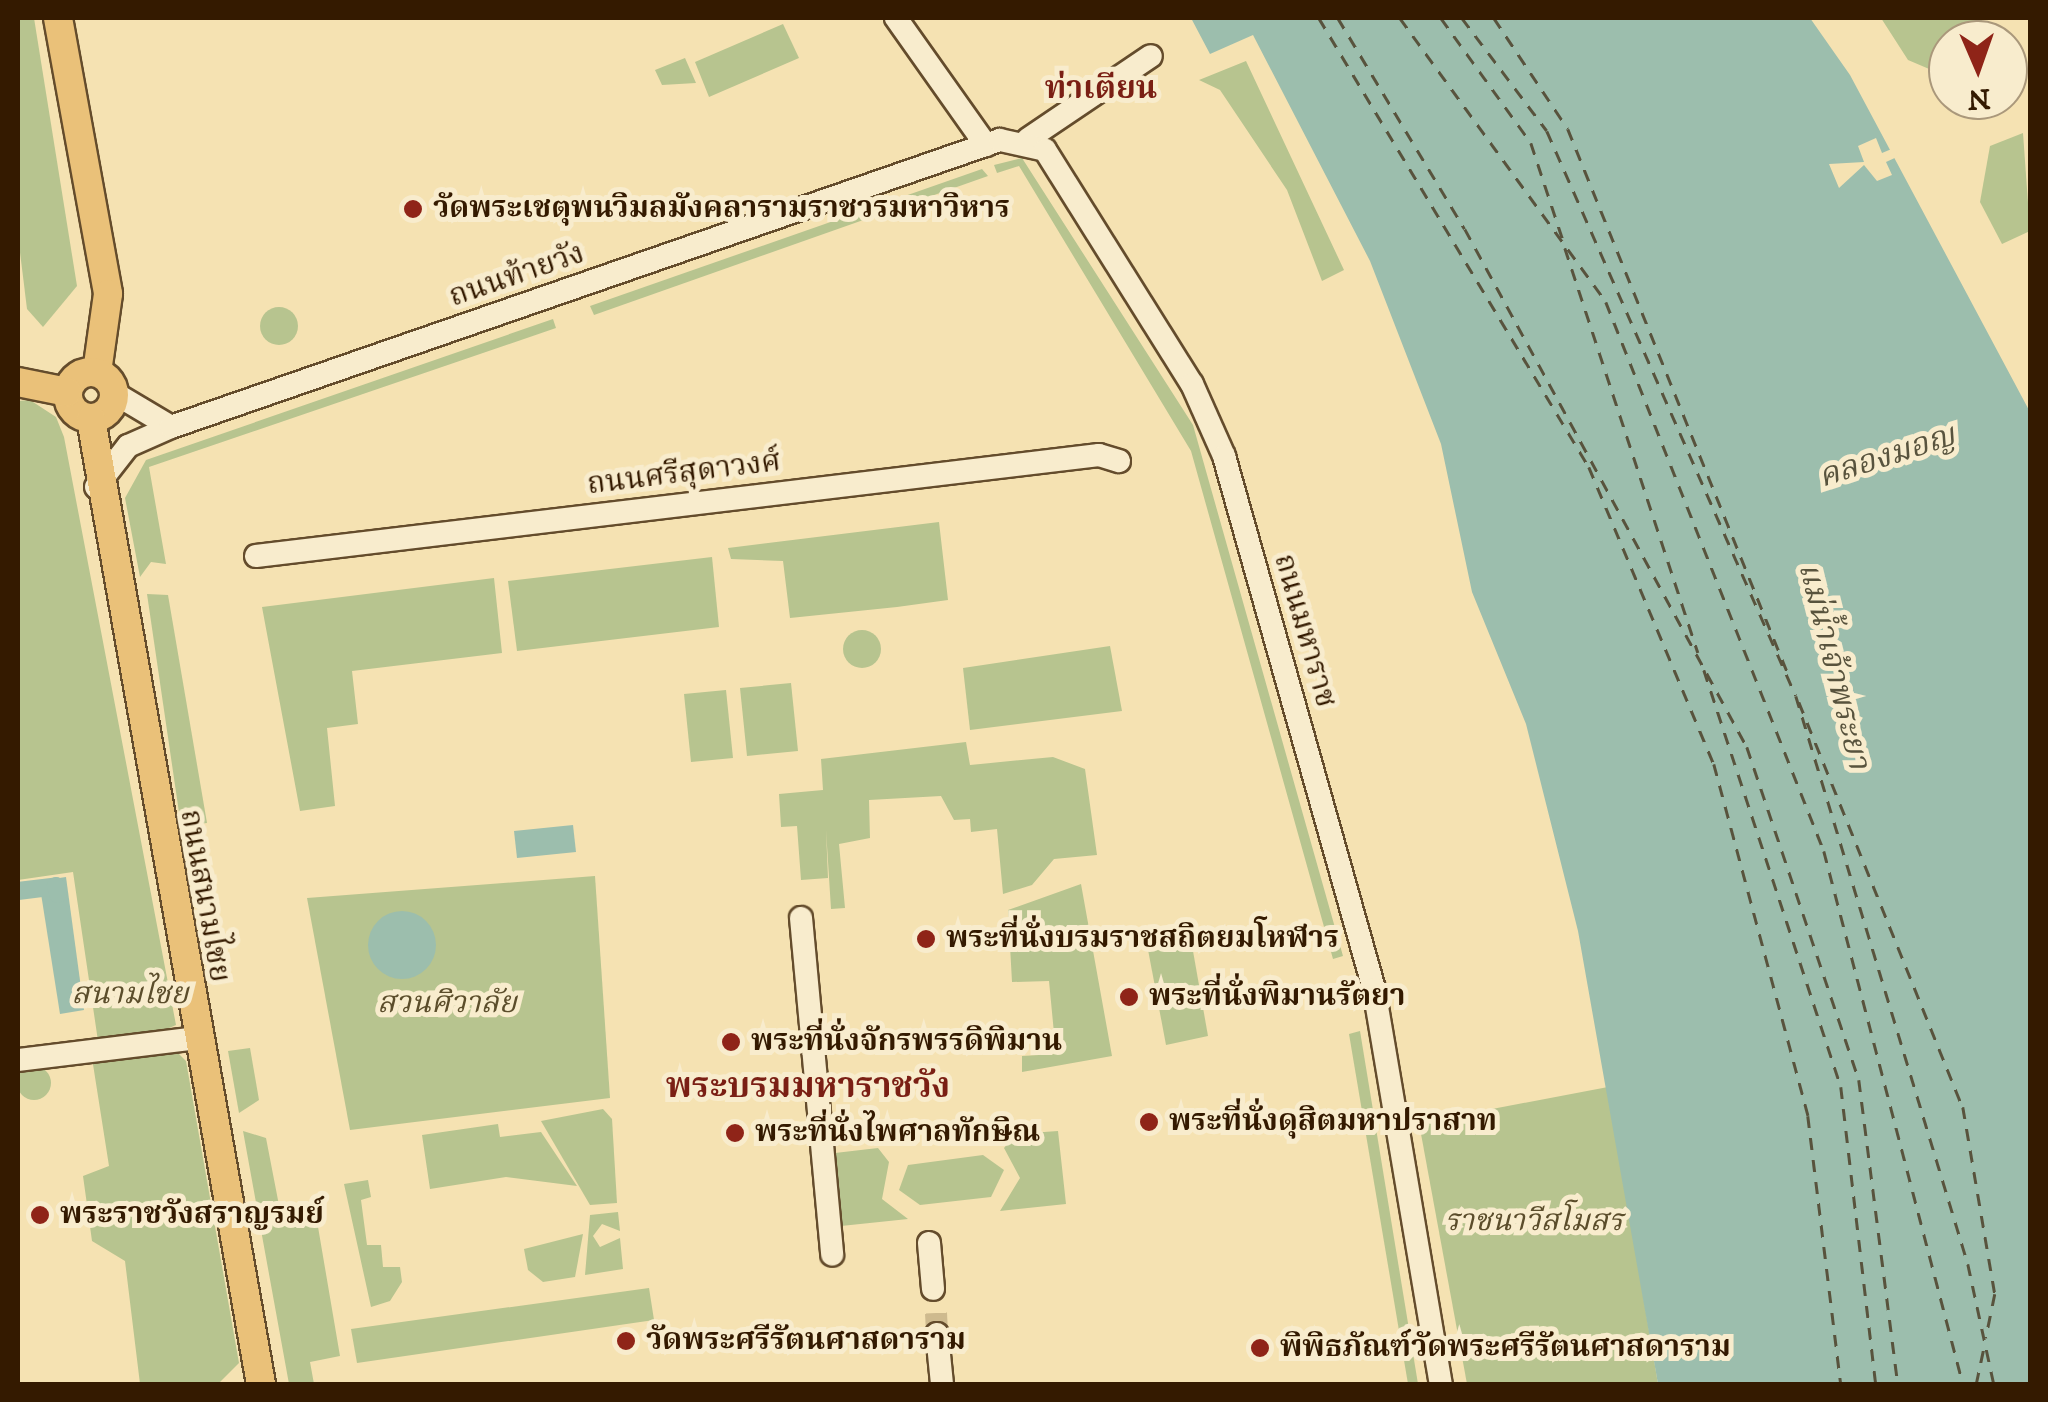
<!DOCTYPE html>
<meta charset="utf-8">
<style>
body{margin:0}
#map{position:relative;width:2048px;height:1402px;overflow:hidden;background:#f5e2b2;font-family:"IM FELL DW Pica","Noto Serif Thai",serif}
div>[style]{position:absolute}
.green>*{inset:0;background:#b7c48f}
.round{border-radius:50%}
.water>*{inset:0;background:#9cbead}
.pier>*{inset:0;background:#f5e2b2}
.canal>*{height:18px;margin:-9px;padding:0 9px;transform-origin:9px;border-radius:9px;background:#9cbead}
.ferry>*{height:2.5px;margin-top:-1.25px;transform-origin:0;background:repeating-linear-gradient(90deg,#58533d 0 12px,transparent 0 22px)}
.minor-tunnel>*{height:22px;margin-top:-11px;transform-origin:0;background:repeating-linear-gradient(90deg,#ceba8e 0 22px,transparent 0 33px)}
.roads{filter:drop-shadow(2px 0 #644c2c) drop-shadow(-2px 0 #644c2c) drop-shadow(0 2px #644c2c) drop-shadow(0 -2px #644c2c)}
.minor>*{height:22px;margin:-11px;padding:0 11px;transform-origin:11px;border-radius:11px;background:#f8eccd}
.major>*{height:28px;margin:-14px;padding:0 14px;transform-origin:14px;border-radius:14px;background:#eac179}
.major>.ring{margin:-14px;padding:0;box-sizing:content-box;background:none;border:28px solid #eac179;border-radius:50%}
.dots>*{width:28px;height:28px;translate:-50% -50%;box-sizing:border-box;border:5px solid #f8eccd;border-radius:50%}
span{translate:-50% -50%;white-space:nowrap;text-align:center;line-height:1.15;-webkit-text-stroke:10px #f8eccd;paint-order:stroke}
.poi-label{font-size:30px;color:#341a00;font-weight:700}
.left{translate:0 -50%;text-align:left}
.street-label{font-size:30px;color:#341a00}
.park-label{font-size:30px;color:#5b4d2b;font-style:italic}
.neighbourhood-label{font-size:32px;color:#7a1f14;font-weight:700}
.water-label{font-size:32px;color:#58533d;font-style:italic}
.quarter-label{font-size:35px;color:#7a1f14;font-weight:700}
.frame{position:absolute;inset:0;border:20px solid #341a00;pointer-events:none}
.north{position:absolute;left:1928px;top:20px;width:100px;height:100px;box-sizing:border-box;background:#f8eccd;border:2px solid #aa987b;border-radius:50%;rotate:178deg;font-size:28px;font-weight:700;line-height:40px;text-align:center;color:#341a00}
.north::after{content:'';display:block;margin:auto;width:35px;height:45px;background:#8f2418;clip-path:polygon(50% 0,100% 100%,50% 72%,0 100%)}
</style>
<div id="map">
<div class="green">
<i style="clip-path:polygon(18px 18px,34px 18px,77px 286px,43px 327px,27px 309px,18px 236px)"></i>
<i style="clip-path:polygon(1881px 18px,1981px 18px,1990px 40px,1948px 40px,1948px 77px,1908px 60px)"></i>
<i style="clip-path:polygon(783px 24px,799px 58px,709px 97px,695px 62px)"></i>
<i style="clip-path:polygon(685px 58px,696px 83px,662px 85px,655px 70px)"></i>
<i style="clip-path:polygon(1246px 61px,1344px 270px,1322px 281px,1287px 190px,1220px 90px,1199px 80px)"></i>
<i style="clip-path:polygon(2023px 133px,2030px 231px,2002px 244px,1980px 202px,1990px 146px)"></i>
<i style="clip-path:polygon(1022px 158px,1193px 425px,1343px 956px,1333px 959px,1191px 451px,1019px 166px,997px 173px,994px 165px)"></i>
<i style="clip-path:polygon(982px 169px,988px 176px,594px 315px,590px 306px)"></i>
<i class="round" style="left:260px;top:307px;width:38px;height:38px"></i>
<i style="clip-path:polygon(553px 319px,556px 328px,149px 467px,166px 564px,151px 562px,140px 577px,125px 498px,146px 460px)"></i>
<i style="clip-path:polygon(30px 400px,56px 417px,64px 437px,176px 1025px,158px 1033px,98px 1041px,73px 872px,18px 880px,18px 401px)"></i>
<i style="clip-path:polygon(939px 522px,948px 600px,897px 607px,790px 618px,783px 561px,731px 559px,728px 548px)"></i>
<i style="clip-path:polygon(712px 557px,719px 627px,517px 651px,508px 581px)"></i>
<i style="clip-path:polygon(494px 578px,502px 653px,352px 671px,358px 724px,327px 728px,335px 806px,300px 811px,262px 607px)"></i>
<i style="clip-path:polygon(147px 594px,168px 595px,207px 823px,181px 826px)"></i>
<i class="round" style="left:843px;top:630px;width:38px;height:38px"></i>
<i style="clip-path:polygon(1110px 646px,1122px 711px,970px 730px,963px 668px)"></i>
<i style="clip-path:polygon(791px 683px,798px 751px,747px 756px,740px 688px)"></i>
<i style="clip-path:polygon(726px 690px,733px 758px,691px 762px,684px 694px)"></i>
<i style="clip-path:polygon(966px 742px,970px 765px,1053px 757px,1085px 769px,1097px 855px,1054px 859px,1032px 885px,1003px 894px,997px 829px,971px 832px,970px 819px,954px 820px,941px 796px,869px 800px,870px 838px,839px 844px,845px 908px,831px 909px,826px 830px,828px 878px,801px 880px,797px 826px,781px 827px,779px 794px,823px 790px,821px 759px)"></i>
<i style="clip-path:polygon(595px 876px,610px 1098px,350px 1130px,307px 898px)"></i>
<i style="clip-path:polygon(1081px 884px,1112px 1056px,1022px 1072px,1022px 1056px,1056px 1054px,1049px 981px,1012px 982px,1008px 910px)"></i>
<i style="clip-path:polygon(1190px 934px,1208px 1036px,1166px 1045px,1146px 939px)"></i>
<i style="clip-path:polygon(1360px 1031px,1418px 1384px,1408px 1384px,1349px 1034px)"></i>
<i style="clip-path:polygon(250px 1048px,259px 1100px,239px 1113px,228px 1051px)"></i>
<i style="clip-path:polygon(174px 1049px,186px 1061px,239px 1363px,218px 1384px,140px 1384px,125px 1261px,92px 1241px,83px 1176px,109px 1166px,92px 1058px)"></i>
<i class="round" style="left:17px;top:1066px;width:34px;height:34px"></i>
<i style="clip-path:polygon(1608px 1087px,1658px 1384px,1467px 1384px,1419px 1123px)"></i>
<i style="clip-path:polygon(603px 1109px,612px 1119px,617px 1203px,590px 1205px,541px 1121px)"></i>
<i style="clip-path:polygon(498px 1124px,500px 1137px,541px 1132px,577px 1186px,506px 1177px,430px 1189px,422px 1135px)"></i>
<i style="clip-path:polygon(243px 1131px,266px 1138px,283px 1226px,317px 1221px,340px 1356px,310px 1362px,314px 1384px,289px 1384px)"></i>
<i style="clip-path:polygon(1058px 1131px,1066px 1204px,1000px 1211px,1020px 1178px,1004px 1148px,1016px 1134px)"></i>
<i style="clip-path:polygon(878px 1148px,889px 1162px,882px 1199px,908px 1219px,841px 1226px,835px 1153px)"></i>
<i style="clip-path:polygon(983px 1155px,1004px 1170px,991px 1197px,920px 1205px,899px 1190px,908px 1165px)"></i>
<i style="clip-path:polygon(368px 1180px,371px 1197px,361px 1200px,367px 1245px,381px 1245px,383px 1267px,400px 1267px,402px 1282px,390px 1301px,371px 1307px,344px 1184px)"></i>
<i style="clip-path:polygon(618px 1212px,620px 1231px,602px 1224px,593px 1236px,600px 1247px,620px 1238px,623px 1269px,585px 1275px,590px 1215px)"></i>
<i style="clip-path:polygon(583px 1234px,575px 1277px,543px 1282px,528px 1270px,524px 1249px)"></i>
<i style="clip-path:polygon(649px 1288px,654px 1320px,357px 1363px,351px 1329px)"></i>
</div>
<div class="water">
<i style="clip-path:polygon(1191px 18px,1810px 18px,1850px 75px,2030px 412px,2030px 1384px,1658px 1384px,1578px 931px,1526px 724px,1472px 592px,1441px 444px,1370px 261px,1253px 35px,1210px 54px)"></i>
<i style="clip-path:polygon(573px 825px,576px 852px,517px 858px,514px 831px)"></i>
<i style="clip-path:polygon(66px 877px,84px 1010px,60px 1014px,39px 881px)"></i>
<i class="round" style="left:368px;top:911px;width:68px;height:68px"></i>
</div>
<div class="pier">
<i style="clip-path:polygon(1876px 138px,1882px 153px,1894px 148px,1899px 156px,1886px 162px,1892px 175px,1877px 181px,1864px 165px,1839px 188px,1829px 164px,1864px 162px,1858px 146px)"></i>
</div>
<div class="canal">
<i style="left:18px;top:891px;width:38px;rotate:-7deg"></i>
<i style="left:56px;top:886px;width:8px;rotate:76deg"></i>
</div>
<div class="ferry">
<i style="left:1319px;top:18px;width:524px;rotate:58.98deg"></i>
<i style="left:1589px;top:467px;width:322px;rotate:67.2deg"></i>
<i style="left:1714px;top:764px;width:364px;rotate:75deg"></i>
<i style="left:1808px;top:1116px;width:270px;rotate:83deg"></i>
<i style="left:1338px;top:18px;width:246px;rotate:59deg"></i>
<i style="left:1465px;top:229px;width:590px;rotate:61.44deg"></i>
<i style="left:1747px;top:747px;width:351px;rotate:71.4deg"></i>
<i style="left:1859px;top:1080px;width:306px;rotate:82.7deg"></i>
<i style="left:1400px;top:18px;width:351px;rotate:54deg"></i>
<i style="left:1606px;top:302px;width:591px;rotate:68.34deg"></i>
<i style="left:1824px;top:851px;width:551px;rotate:75.38deg"></i>
<i style="left:1441px;top:18px;width:154px;rotate:54.2deg"></i>
<i style="left:1531px;top:143px;width:102px;rotate:71.7deg"></i>
<i style="left:1462px;top:18px;width:141px;rotate:53deg"></i>
<i style="left:1547px;top:131px;width:617px;rotate:66.22deg"></i>
<i style="left:1796px;top:696px;width:593px;rotate:73.15deg"></i>
<i style="left:1968px;top:1264px;width:123px;rotate:77.8deg"></i>
<i style="left:1494px;top:18px;width:133px;rotate:56.3deg"></i>
<i style="left:1568px;top:129px;width:585px;rotate:68deg"></i>
<i style="left:1565px;top:248px;width:426px;rotate:71.8deg"></i>
<i style="left:1704px;top:670px;width:439px;rotate:71.8deg"></i>
<i style="left:1841px;top:1087px;width:299px;rotate:83.3deg"></i>
<i style="left:1799px;top:702px;width:437px;rotate:68deg"></i>
<i style="left:1963px;top:1107px;width:190px;rotate:80.3deg"></i>
<i style="left:1995px;top:1294px;width:45px;rotate:101.6deg"></i>
<i style="left:1976px;top:1384px;width:39px;rotate:-78deg"></i>
</div>
<div class="minor-tunnel">
<i style="left:936px;top:1313px;width:21px;rotate:87deg"></i>
</div>
<div class="roads">
<div class="minor">
<i style="left:896px;top:18px;width:156px;rotate:54.7deg"></i>
<i style="left:1028px;top:139px;width:148px;rotate:-34deg"></i>
<i style="left:114px;top:393px;width:66px;rotate:30.8deg"></i>
<i style="left:96px;top:487px;width:52px;rotate:-52deg"></i>
<i style="left:128px;top:446px;width:47px;rotate:-23.8deg"></i>
<i style="left:171px;top:427px;width:877px;rotate:-19.1deg"></i>
<i style="left:1000px;top:140px;width:46px;rotate:12.5deg"></i>
<i style="left:1045px;top:150px;width:276px;rotate:57.9deg"></i>
<i style="left:1192px;top:384px;width:79px;rotate:66deg"></i>
<i style="left:1224px;top:456px;width:554px;rotate:74.28deg"></i>
<i style="left:1374px;top:989px;width:401px;rotate:80.4deg"></i>
<i style="left:256px;top:556px;width:849px;rotate:-6.83deg"></i>
<i style="left:1099px;top:455px;width:21px;rotate:17deg"></i>
<i style="left:801px;top:918px;width:338px;rotate:84.7deg"></i>
<i style="left:18px;top:1060px;width:180px;rotate:-7deg"></i>
<i style="left:929px;top:1243px;width:46px;rotate:85deg"></i>
<i style="left:937px;top:1334px;width:50px;rotate:84.3deg"></i>
</div>
<div class="major">
<i style="left:58px;top:18px;width:280px;rotate:79.7deg"></i>
<i style="left:108px;top:294px;width:79px;rotate:98deg"></i>
<i class="ring" style="left:68px;top:372px;width:18px;height:18px"></i>
<i style="left:18px;top:382px;width:50px;rotate:11.5deg"></i>
<i style="left:91px;top:419px;width:980px;rotate:80.01deg"></i>
</div>
</div>
<div class="dots">
<i style="left:413px;top:209px;background:#8f2418"></i>
<i style="left:926px;top:939px;background:#8f2418"></i>
<i style="left:1129px;top:997px;background:#8f2418"></i>
<i style="left:731px;top:1042px;background:#8f2418"></i>
<i style="left:1149px;top:1122px;background:#8f2418"></i>
<i style="left:735px;top:1133px;background:#8f2418"></i>
<i style="left:40px;top:1215px;background:#8f2418"></i>
<i style="left:626px;top:1341px;background:#8f2418"></i>
<i style="left:1260px;top:1348px;background:#8f2418"></i>
</div>
<div class="poi-label">
<span class="left" style="left:433px;top:209px">วัดพระเชตุพนวิมลมังคลารามราชวรมหาวิหาร</span>
<span class="left" style="left:946px;top:939px">พระที่นั่งบรมราชสถิตยมโหฬาร</span>
<span class="left" style="left:1149px;top:997px">พระที่นั่งพิมานรัตยา</span>
<span class="left" style="left:751px;top:1042px">พระที่นั่งจักรพรรดิพิมาน</span>
<span class="left" style="left:1169px;top:1122px">พระที่นั่งดุสิตมหาปราสาท</span>
<span class="left" style="left:755px;top:1133px">พระที่นั่งไพศาลทักษิณ</span>
<span class="left" style="left:60px;top:1215px">พระราชวังสราญรมย์</span>
<span class="left" style="left:646px;top:1341px">วัดพระศรีรัตนศาสดาราม</span>
<span class="left" style="left:1280px;top:1348px">พิพิธภัณฑ์วัดพระศรีรัตนศาสดาราม</span>
</div>
<div class="street-label">
<span style="left:517px;top:276px;rotate:-19deg">ถนนท้ายวัง</span>
<span style="left:684px;top:474px;rotate:-7deg">ถนนศรีสุดาวงศ์</span>
<span style="left:1304px;top:631px;rotate:74deg">ถนนมหาราช</span>
<span style="left:204px;top:896px;rotate:80deg">ถนนสนามไชย</span>
</div>
<div class="park-label">
<span style="left:130px;top:995px">สนามไชย</span>
<span style="left:447px;top:1004px">สวนศิวาลัย</span>
<span style="left:1534px;top:1222px">ราชนาวีสโมสร</span>
</div>
<div class="neighbourhood-label">
<span style="left:1101px;top:89px">ท่าเตียน</span>
</div>
<div class="water-label">
<span style="left:1887px;top:457px;rotate:-18deg">คลองมอญ</span>
<span style="left:1833px;top:666px;rotate:76deg">แม่น้ำเจ้าพระยา</span>
</div>
<div class="quarter-label">
<span style="left:808px;top:1087px">พระบรมมหาราชวัง</span>
</div>
<div class="frame"></div>
<div class="north">N</div>
</div>
